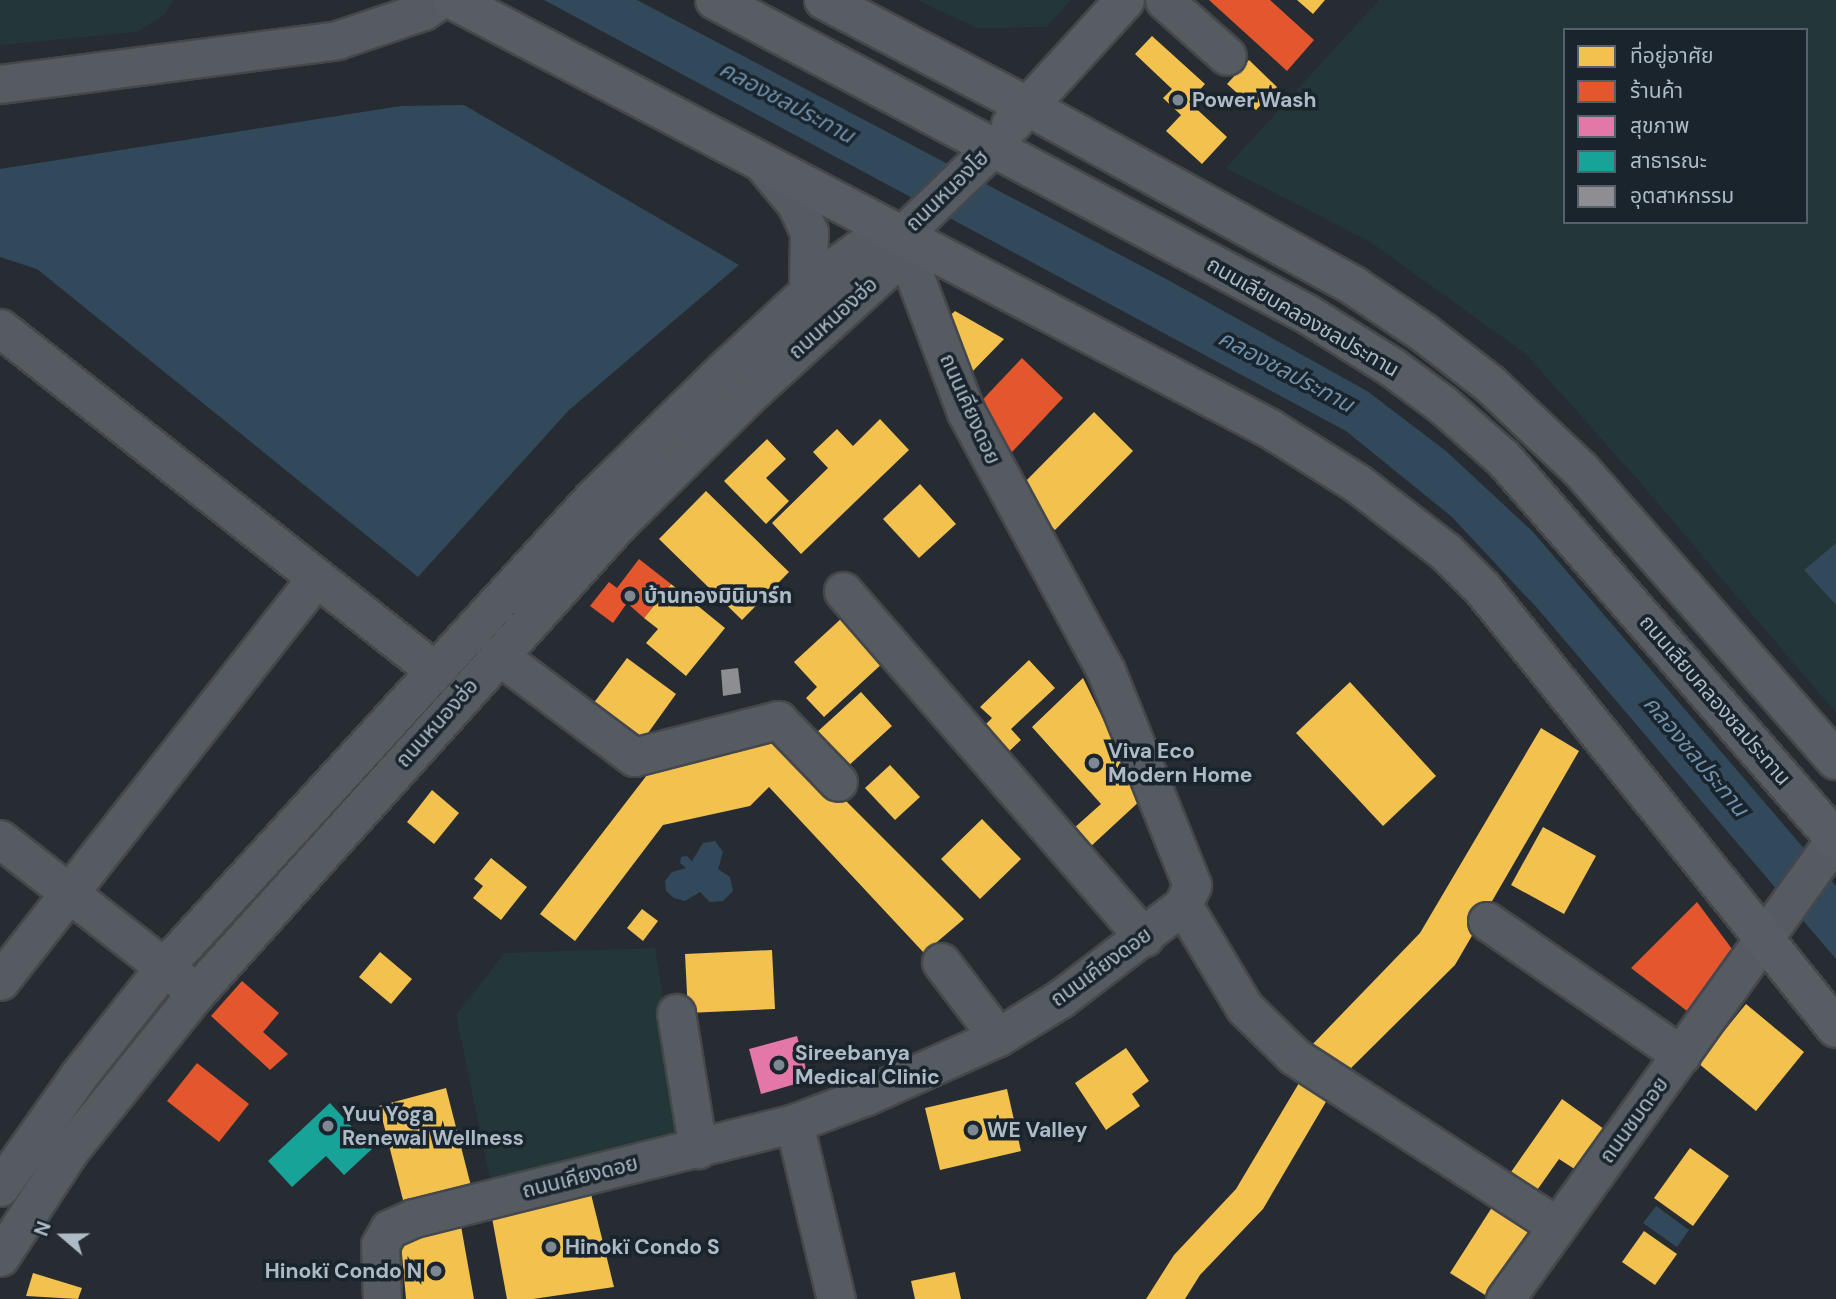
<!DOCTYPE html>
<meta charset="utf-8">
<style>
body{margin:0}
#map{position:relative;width:1836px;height:1299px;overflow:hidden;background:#262c32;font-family:"DM Sans","Noto Sans Thai",sans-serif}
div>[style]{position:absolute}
.green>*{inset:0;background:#233738}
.water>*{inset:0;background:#32495c}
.homes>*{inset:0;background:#f2c14e}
.shops>*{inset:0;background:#e4572e}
.health>*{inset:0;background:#e377a8}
.public>*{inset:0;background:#17a398}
.industry>*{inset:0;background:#8d8d92}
.roads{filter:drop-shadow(2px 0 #44484d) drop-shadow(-2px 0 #44484d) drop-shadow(0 2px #44484d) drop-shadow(0 -2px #44484d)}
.minor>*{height:37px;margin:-18.5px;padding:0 18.5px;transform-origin:18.5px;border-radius:18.5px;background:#565b61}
.major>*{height:38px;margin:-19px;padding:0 19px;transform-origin:19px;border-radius:19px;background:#585d63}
.dots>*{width:19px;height:19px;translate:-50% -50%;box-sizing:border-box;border:4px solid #19242d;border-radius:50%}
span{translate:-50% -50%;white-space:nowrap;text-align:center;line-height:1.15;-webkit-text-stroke:7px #19242d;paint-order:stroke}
.poi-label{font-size:21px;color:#aebac5;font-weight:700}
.left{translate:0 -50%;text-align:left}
.right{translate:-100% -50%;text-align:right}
.street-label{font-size:21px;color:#aebac5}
.water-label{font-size:23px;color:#6e8faa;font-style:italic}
.legend{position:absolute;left:1563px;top:28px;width:245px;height:196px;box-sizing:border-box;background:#19242d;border:2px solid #55606a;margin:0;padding:9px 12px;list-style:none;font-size:21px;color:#aebac5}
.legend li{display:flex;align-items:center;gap:14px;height:35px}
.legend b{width:35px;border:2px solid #55606a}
.north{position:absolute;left:28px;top:1201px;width:70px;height:70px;-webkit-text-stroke:5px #19242d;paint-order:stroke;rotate:290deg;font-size:19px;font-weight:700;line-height:28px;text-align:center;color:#aebac5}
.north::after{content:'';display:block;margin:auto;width:24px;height:32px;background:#aebac5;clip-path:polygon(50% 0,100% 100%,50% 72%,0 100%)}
</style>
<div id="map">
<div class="green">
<i style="clip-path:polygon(0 0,174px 0,164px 15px,137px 32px,0 45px)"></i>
<i style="clip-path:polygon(917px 0,1071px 0,1046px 27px,977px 28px)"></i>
<i style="clip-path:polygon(evenodd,1379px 0,1836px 0,1836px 543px,1804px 570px,1836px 605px,1836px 713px,1639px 481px,1526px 354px,1369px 241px,1226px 168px,1379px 0,1565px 30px,1806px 30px,1806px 222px,1565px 222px,1565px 30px)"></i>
<i style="clip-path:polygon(655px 948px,685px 1137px,491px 1183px,456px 1015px,505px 953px)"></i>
</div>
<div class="water">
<i style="clip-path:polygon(544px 0,637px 0,1168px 280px,1367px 391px,1446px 451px,1533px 532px,1836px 886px,1836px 959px,1538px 609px,1452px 517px,1346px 431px)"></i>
<i style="clip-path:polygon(464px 105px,739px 265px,568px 411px,418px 577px,37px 269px,0 257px,0 169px,401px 106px)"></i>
<i style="clip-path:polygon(1836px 543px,1836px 605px,1804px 570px)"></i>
<i style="clip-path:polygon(715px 841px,723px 852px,718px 869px,730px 877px,733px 891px,723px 901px,710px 902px,700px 892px,685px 901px,674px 898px,666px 891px,665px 881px,672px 872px,686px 868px,680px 863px,681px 857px,687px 856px,692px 861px,703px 843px)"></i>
<i style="clip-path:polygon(1656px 1206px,1689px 1230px,1677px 1247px,1643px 1223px)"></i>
</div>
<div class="homes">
<i style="clip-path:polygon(1297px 0,1325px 0,1313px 14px)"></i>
<i style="clip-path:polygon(1152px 36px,1205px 84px,1189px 102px,1227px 137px,1202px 164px,1166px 131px,1181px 115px,1163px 98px,1172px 89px,1135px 54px)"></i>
<i style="clip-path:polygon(1249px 60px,1277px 87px,1256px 110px,1227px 84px)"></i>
<i style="clip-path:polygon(955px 311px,1004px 339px,969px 375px,942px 323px)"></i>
<i style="clip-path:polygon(1094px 412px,1133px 451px,1055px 530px,1016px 491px)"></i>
<i style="clip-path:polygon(880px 419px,909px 450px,801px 554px,772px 523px,828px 468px,813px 452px,837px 429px,853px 446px)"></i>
<i style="clip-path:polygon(767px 439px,786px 459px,766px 478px,789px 501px,766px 524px,724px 481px)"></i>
<i style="clip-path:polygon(920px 484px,956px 524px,919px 558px,883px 519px)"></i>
<i style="clip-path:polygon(706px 491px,789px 572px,742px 620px,659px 539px)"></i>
<i style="clip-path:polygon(671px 584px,725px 628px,686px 676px,646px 643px,658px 629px,644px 618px)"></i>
<i style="clip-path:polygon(843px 617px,884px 662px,824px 717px,806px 698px,817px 687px,794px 662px)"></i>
<i style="clip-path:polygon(627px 658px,676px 694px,643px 740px,593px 704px)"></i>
<i style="clip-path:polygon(1029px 660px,1055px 688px,1011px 729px,1021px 740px,1001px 759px,977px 733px,992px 718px,980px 707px)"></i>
<i style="clip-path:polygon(1083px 678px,1142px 799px,1089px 848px,1073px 829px,1101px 804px,1032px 727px)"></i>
<i style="clip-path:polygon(1350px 682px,1436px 776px,1383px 826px,1296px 733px)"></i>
<i style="clip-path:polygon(861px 692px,892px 726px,846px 768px,815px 734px)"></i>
<i style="clip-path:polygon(773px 728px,964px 919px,924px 953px,769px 787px,750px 806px,663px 825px,575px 941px,540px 914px,657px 762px)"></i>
<i style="clip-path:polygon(1541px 728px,1579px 751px,1455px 965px,1343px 1076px,1308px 1049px,1420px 933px)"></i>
<i style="clip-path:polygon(890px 765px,920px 797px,895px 820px,865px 788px)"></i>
<i style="clip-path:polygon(432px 790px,459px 813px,434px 844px,407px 822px)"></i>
<i style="clip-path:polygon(982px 819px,1021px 859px,980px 899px,941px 859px)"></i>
<i style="clip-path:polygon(1543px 827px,1596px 856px,1564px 914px,1511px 885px)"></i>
<i style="clip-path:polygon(491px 858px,527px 887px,501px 920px,473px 898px,483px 886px,474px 879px)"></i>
<i style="clip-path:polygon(642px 909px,658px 921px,643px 941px,627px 928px)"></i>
<i style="clip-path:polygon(772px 950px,775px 1009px,688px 1013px,685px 954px)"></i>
<i style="clip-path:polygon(380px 952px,412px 979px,391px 1004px,359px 977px)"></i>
<i style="clip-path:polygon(1746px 1004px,1804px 1052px,1756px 1111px,1698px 1063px)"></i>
<i style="clip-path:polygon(1126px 1048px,1149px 1081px,1132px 1094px,1140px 1106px,1106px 1130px,1075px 1083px)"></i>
<i style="clip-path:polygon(1302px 1078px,1330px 1095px,1263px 1209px,1200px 1275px,1185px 1299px,1146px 1299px,1174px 1255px,1236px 1189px)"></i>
<i style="clip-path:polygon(446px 1088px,471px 1186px,404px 1204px,379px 1106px)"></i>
<i style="clip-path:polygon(1007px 1089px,1021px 1151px,940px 1170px,925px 1108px)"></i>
<i style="clip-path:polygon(1562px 1099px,1604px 1129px,1576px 1170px,1559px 1159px,1535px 1193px,1509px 1175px)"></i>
<i style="clip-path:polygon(1690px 1148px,1729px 1176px,1693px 1226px,1654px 1198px)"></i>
<i style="clip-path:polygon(589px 1186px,614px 1287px,533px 1299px,507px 1299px,490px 1207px)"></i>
<i style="clip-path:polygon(1496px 1201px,1536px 1227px,1490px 1298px,1450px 1273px)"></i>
<i style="clip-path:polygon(461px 1226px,474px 1299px,406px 1299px,401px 1243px)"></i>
<i style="clip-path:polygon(1644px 1231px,1677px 1254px,1655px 1285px,1622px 1262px)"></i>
<i style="clip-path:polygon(955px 1272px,961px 1299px,915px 1299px,911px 1281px)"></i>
<i style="clip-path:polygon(33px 1273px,82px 1288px,78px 1299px,26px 1296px)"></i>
</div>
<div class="shops">
<i style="clip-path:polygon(1209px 0,1270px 0,1314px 40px,1287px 71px)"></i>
<i style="clip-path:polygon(1022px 358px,1063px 398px,1012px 452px,971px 412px)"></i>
<i style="clip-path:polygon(639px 559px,671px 584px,644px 618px,627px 603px,613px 623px,590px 606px,609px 582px,617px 588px)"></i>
<i style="clip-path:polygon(1697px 902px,1732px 949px,1687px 1011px,1631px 968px)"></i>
<i style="clip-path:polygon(242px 981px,279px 1013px,263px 1032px,288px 1054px,270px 1070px,211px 1016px)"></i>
<i style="clip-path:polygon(197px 1063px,249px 1104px,219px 1142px,167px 1101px)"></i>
</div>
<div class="health">
<i style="clip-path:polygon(797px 1036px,809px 1080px,761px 1094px,749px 1049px)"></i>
</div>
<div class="public">
<i style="clip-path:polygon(330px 1103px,372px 1149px,344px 1175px,326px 1156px,292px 1187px,268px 1161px)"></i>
</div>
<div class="industry">
<i style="clip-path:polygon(738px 668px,741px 693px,723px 696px,721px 670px)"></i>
</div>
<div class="roads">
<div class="minor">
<i style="left:1164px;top:0;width:84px;rotate:41.6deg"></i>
<i style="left:0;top:84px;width:340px;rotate:-7.4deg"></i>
<i style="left:337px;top:40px;width:91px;rotate:-18.6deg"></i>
<i style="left:423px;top:11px;width:20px;rotate:-33deg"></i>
<i style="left:762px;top:163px;width:53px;rotate:50.3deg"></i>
<i style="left:796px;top:204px;width:31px;rotate:65deg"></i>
<i style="left:809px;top:232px;width:59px;rotate:91deg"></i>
<i style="left:0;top:328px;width:553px;rotate:38.24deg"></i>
<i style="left:843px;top:591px;width:459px;rotate:49deg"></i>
<i style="left:498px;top:655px;width:170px;rotate:36.9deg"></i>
<i style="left:634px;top:757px;width:149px;rotate:-14.4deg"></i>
<i style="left:778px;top:720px;width:86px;rotate:45.9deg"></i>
<i style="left:0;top:839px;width:234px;rotate:38deg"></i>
<i style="left:1183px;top:905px;width:119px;rotate:59.1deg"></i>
<i style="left:1244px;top:1007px;width:70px;rotate:44.4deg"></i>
<i style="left:1294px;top:1056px;width:313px;rotate:32.9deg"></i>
<i style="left:1487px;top:921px;width:236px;rotate:34.6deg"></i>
<i style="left:941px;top:962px;width:94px;rotate:52.8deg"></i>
<i style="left:0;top:981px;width:512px;rotate:-51.9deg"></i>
<i style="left:676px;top:1013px;width:138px;rotate:80.8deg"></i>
<i style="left:794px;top:1123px;width:181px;rotate:76.6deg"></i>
<i style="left:0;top:1187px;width:137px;rotate:-54.8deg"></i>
<i style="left:79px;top:1075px;width:139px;rotate:-51.7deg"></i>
<i style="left:165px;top:966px;width:634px;rotate:-47.56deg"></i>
<i style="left:593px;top:498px;width:187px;rotate:-44.4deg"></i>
<i style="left:727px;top:367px;width:151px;rotate:-42.9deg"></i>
<i style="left:838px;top:264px;width:34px;rotate:-36deg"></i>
<i style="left:866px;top:244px;width:35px;rotate:-12deg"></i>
<i style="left:0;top:1257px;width:128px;rotate:-56.8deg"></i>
<i style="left:70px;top:1150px;width:200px;rotate:-51.3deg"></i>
<i style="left:195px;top:994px;width:634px;rotate:-48.01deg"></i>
<i style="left:619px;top:523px;width:190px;rotate:-44.6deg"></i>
<i style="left:754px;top:390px;width:181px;rotate:-42.3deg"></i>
<i style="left:888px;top:268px;width:33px;rotate:-69deg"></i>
<i style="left:900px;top:237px;width:131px;rotate:-44.1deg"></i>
<i style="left:382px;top:1299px;width:54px;rotate:-92.1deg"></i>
<i style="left:380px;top:1245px;width:18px;rotate:-61deg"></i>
<i style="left:389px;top:1229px;width:27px;rotate:-24deg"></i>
<i style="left:414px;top:1218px;width:392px;rotate:-14deg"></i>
<i style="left:794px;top:1123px;width:77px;rotate:-20.6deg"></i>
<i style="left:866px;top:1096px;width:145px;rotate:-24.1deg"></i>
<i style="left:998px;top:1037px;width:73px;rotate:-31.5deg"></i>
<i style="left:1060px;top:999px;width:155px;rotate:-37.4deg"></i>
<i style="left:1183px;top:905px;width:22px;rotate:-66deg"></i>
<i style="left:1192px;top:885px;width:231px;rotate:-111.9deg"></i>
<i style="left:1106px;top:671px;width:294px;rotate:-118.4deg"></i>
<i style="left:966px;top:412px;width:187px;rotate:-110.7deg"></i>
<i style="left:1505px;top:1299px;width:566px;rotate:-54.34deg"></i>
</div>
<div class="major">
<i style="left:453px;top:0;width:921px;rotate:27.68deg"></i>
<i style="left:1269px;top:428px;width:105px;rotate:32.2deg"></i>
<i style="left:1358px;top:484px;width:111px;rotate:37.7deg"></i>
<i style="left:1446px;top:552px;width:52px;rotate:45deg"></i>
<i style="left:1483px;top:589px;width:563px;rotate:51.2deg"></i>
<i style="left:715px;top:0;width:670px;rotate:27.94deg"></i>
<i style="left:1307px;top:314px;width:102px;rotate:32.1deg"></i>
<i style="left:1393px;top:368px;width:62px;rotate:36.5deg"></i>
<i style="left:1443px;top:405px;width:81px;rotate:41.5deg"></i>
<i style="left:1504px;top:459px;width:505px;rotate:48.93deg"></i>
<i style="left:824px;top:0;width:229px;rotate:27.6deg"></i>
<i style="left:1027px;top:106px;width:373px;rotate:28.8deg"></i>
<i style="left:1354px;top:286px;width:84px;rotate:33.9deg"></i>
<i style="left:1424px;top:333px;width:83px;rotate:37.7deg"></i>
<i style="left:1490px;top:384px;width:125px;rotate:43.4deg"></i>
<i style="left:1581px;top:470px;width:386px;rotate:48.7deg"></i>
<i style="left:1011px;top:125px;width:169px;rotate:-47.6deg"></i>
</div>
</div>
<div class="dots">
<i style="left:1178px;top:100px;background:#7e8892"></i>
<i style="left:630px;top:596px;background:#7e8892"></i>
<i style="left:1094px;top:763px;background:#7e8892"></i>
<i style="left:779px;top:1065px;background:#7e8892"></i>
<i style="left:328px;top:1126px;background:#7e8892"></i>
<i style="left:973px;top:1130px;background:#7e8892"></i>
<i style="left:551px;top:1247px;background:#7e8892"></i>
<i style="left:436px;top:1271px;background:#7e8892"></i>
</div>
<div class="poi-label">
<span class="left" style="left:1192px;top:100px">Power Wash</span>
<span class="left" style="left:644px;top:596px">บ้านทองมินิมาร์ท</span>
<span class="left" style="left:1108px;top:763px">Viva Eco<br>Modern Home</span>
<span class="left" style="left:795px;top:1065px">Sireebanya<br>Medical Clinic</span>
<span class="left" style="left:342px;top:1126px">Yuu Yoga<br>Renewal Wellness</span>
<span class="left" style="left:987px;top:1130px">WE Valley</span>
<span class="left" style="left:565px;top:1247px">Hinokï Condo S</span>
<span class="right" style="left:422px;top:1271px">Hinokï Condo N</span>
</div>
<div class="street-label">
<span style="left:947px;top:191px;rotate:-44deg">ถนนหนองโฮ</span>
<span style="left:1303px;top:317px;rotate:30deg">ถนนเลียบคลองชลประทาน</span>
<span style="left:833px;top:318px;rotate:-42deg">ถนนหนองฮ่อ</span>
<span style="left:970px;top:409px;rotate:66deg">ถนนเคียงดอย</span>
<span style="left:1715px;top:700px;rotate:49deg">ถนนเลียบคลองชลประทาน</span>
<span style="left:437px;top:723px;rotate:-48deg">ถนนหนองฮ่อ</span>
<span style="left:1101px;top:967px;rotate:-36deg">ถนนเคียงดอย</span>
<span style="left:1634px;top:1120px;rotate:-54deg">ถนนชมดอย</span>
<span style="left:580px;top:1177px;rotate:-14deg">ถนนเคียงดอย</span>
</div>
<div class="water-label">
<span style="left:787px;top:102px;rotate:28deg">คลองชลประทาน</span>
<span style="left:1286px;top:371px;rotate:28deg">คลองชลประทาน</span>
<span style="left:1696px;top:756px;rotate:50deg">คลองชลประทาน</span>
</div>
<ul class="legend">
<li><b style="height:19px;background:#f2c14e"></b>ที่อยู่อาศัย</li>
<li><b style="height:19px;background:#e4572e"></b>ร้านค้า</li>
<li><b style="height:19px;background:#e377a8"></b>สุขภาพ</li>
<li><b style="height:19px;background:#17a398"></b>สาธารณะ</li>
<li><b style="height:19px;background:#8d8d92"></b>อุตสาหกรรม</li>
</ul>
<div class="north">N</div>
</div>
